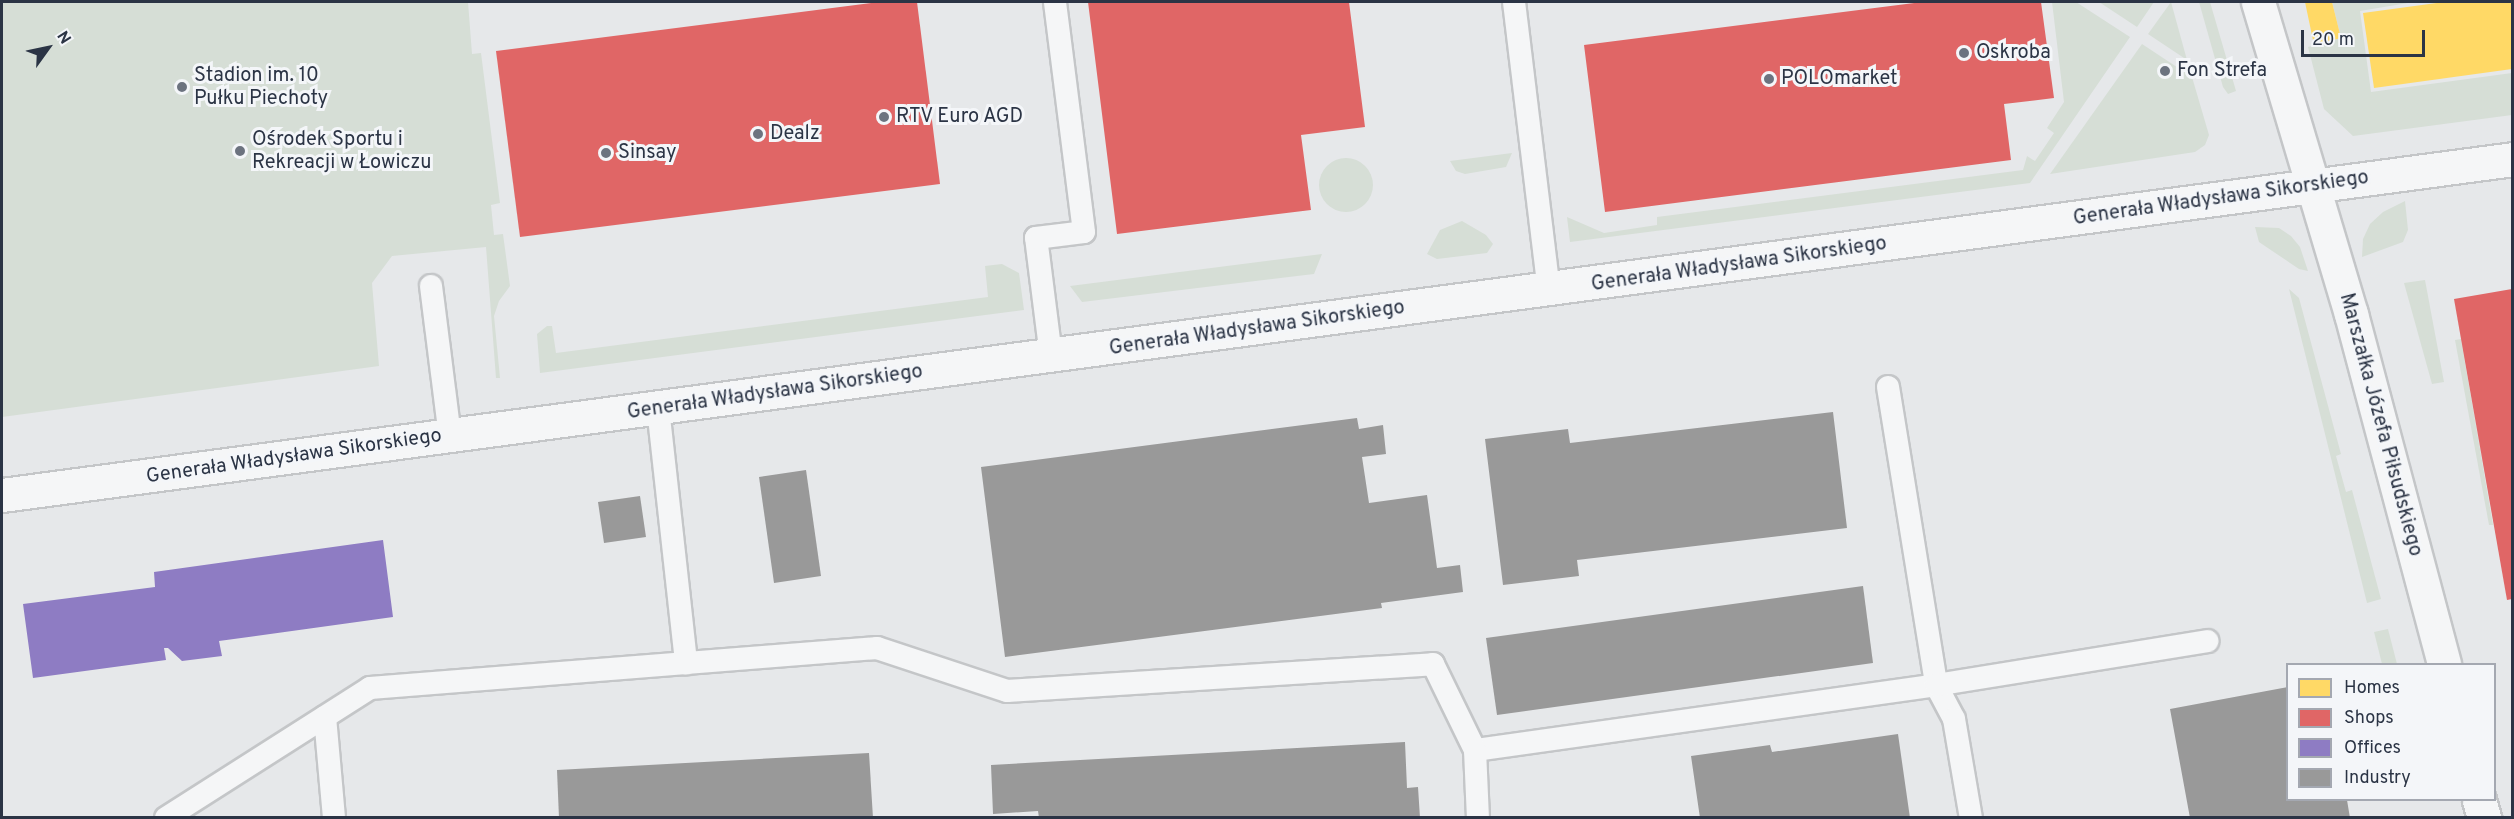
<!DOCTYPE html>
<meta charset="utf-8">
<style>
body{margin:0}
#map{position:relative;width:2514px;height:819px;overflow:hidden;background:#e6e8ea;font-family:Overpass,sans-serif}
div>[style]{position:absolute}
.green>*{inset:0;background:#d6ded6}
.round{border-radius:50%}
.homes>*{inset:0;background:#ffd966}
.shops>*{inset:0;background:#e06666}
.offices>*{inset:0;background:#8e7cc3}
.industry>*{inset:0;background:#999}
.roads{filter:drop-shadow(2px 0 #c4c6c8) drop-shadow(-2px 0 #c4c6c8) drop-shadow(0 2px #c4c6c8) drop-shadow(0 -2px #c4c6c8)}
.service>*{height:22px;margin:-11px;padding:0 11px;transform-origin:11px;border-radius:11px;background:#f5f6f7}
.tertiary>*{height:33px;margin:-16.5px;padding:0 16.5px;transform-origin:16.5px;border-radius:16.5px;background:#f5f6f7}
.dots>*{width:16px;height:16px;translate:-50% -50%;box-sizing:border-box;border:3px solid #f4f6f9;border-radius:50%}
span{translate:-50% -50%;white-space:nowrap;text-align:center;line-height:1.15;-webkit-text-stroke:6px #f4f6f9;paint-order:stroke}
.poi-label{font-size:20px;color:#2b3445}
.left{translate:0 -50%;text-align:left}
.street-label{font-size:20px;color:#2b3445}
.frame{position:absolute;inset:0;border:3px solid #2b3445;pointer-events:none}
.legend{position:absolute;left:2286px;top:663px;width:210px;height:138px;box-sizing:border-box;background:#f4f6f9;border:2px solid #a4a8b1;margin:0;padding:8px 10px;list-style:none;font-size:18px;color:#2b3445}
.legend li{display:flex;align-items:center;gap:12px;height:30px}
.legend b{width:30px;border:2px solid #a4a8b1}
.north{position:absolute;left:18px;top:18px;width:60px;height:60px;-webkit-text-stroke:4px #f4f6f9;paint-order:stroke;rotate:57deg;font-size:16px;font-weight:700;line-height:24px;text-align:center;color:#2b3445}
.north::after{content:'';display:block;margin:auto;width:21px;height:27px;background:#2b3445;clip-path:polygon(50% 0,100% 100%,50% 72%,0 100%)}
.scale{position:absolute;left:2301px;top:30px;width:124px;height:27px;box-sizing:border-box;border:3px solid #2b3445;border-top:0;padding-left:8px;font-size:18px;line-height:21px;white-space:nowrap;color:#2b3445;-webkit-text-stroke:4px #f4f6f9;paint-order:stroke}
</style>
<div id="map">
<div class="green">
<i style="clip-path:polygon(2px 2px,468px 2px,472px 54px,481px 53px,500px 203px,491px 205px,494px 235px,503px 234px,510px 286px,499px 301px,494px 316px,500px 378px,496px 378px,486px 247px,392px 256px,372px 283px,379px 366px,2px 417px)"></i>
<i style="clip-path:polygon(2052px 2px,2076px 2px,2130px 37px,2030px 183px,1570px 242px,1567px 217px,1604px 233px,1657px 225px,1657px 217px,2023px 170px,2027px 156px,2035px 161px,2054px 133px,2047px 128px,2064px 102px)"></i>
<i style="clip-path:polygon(2099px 2px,2154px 2px,2137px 27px)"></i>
<i style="clip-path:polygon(2171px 2px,2187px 60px,2148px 34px)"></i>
<i style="clip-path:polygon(2199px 2px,2210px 2px,2236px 91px,2228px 94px,2223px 87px)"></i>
<i style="clip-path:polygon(2332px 2px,2414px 2px,2360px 11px,2371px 92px,2512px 73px,2512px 115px,2353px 136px,2324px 109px,2308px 47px,2341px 38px)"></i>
<i style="clip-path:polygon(2142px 44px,2192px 77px,2209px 135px,2205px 145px,2195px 152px,2050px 174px)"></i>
<i style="clip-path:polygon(1512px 153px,1506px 167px,1465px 174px,1456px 171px,1450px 161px)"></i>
<i class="round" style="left:1319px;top:158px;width:54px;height:54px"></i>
<i style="clip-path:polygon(2405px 201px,2408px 230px,2403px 242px,2362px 257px,2363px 239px,2370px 224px,2383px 212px)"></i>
<i style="clip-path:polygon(1462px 221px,1486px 235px,1493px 244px,1487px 253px,1437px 259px,1427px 254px,1440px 230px)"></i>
<i style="clip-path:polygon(2255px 227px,2279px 228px,2291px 236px,2300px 247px,2308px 271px,2299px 269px,2259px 242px)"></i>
<i style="clip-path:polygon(1322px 254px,1314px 274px,1082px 302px,1070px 286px)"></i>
<i style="clip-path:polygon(1002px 264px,1019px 273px,1024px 310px,540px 373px,537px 334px,547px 326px,552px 326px,556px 353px,988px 297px,985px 266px)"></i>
<i style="clip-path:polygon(2425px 280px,2444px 382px,2432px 384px,2404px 283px)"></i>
<i style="clip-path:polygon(2289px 289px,2299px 298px,2341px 454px,2336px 456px,2346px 492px,2352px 490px,2381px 599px,2367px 603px)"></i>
<i style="clip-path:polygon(2461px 339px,2493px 525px,2489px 525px,2455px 340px)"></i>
<i style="clip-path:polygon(2388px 629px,2397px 664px,2382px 664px,2374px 632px)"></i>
</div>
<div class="homes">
<i style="clip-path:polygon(2305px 2px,2332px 2px,2341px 38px,2314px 45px)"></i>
<i style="clip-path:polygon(2444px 2px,2512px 2px,2512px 69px,2374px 88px,2363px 13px)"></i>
</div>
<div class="shops">
<i style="clip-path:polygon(879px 2px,917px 2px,940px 184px,520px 237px,496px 51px)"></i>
<i style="clip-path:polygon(1088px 2px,1349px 2px,1365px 127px,1301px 135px,1311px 210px,1117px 234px)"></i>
<i style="clip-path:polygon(1922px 2px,2041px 2px,2054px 98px,2004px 104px,2011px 160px,1605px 212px,1584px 45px)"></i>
<i style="clip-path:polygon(2512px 289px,2512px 599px,2507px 600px,2454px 299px)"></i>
</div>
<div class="offices">
<i style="clip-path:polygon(383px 540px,393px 617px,219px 641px,222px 656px,182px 661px,168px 648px,164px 648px,166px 660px,33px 678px,23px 604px,155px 587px,154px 572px)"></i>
</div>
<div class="industry">
<i style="clip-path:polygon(1833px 412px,1847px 528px,1577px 560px,1579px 576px,1503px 585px,1485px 439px,1568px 429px,1570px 443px)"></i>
<i style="clip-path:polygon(1357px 418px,1359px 429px,1383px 425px,1386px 454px,1362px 457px,1369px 503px,1427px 495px,1437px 568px,1460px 565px,1463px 592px,1381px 603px,1382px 608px,1005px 657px,981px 467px)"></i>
<i style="clip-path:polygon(806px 470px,821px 576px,774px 583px,759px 477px)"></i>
<i style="clip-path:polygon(640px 496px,646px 537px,604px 543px,598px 502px)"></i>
<i style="clip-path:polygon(1863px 586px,1873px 663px,1497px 715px,1486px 638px)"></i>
<i style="clip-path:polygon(2288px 687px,2288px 800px,2347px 800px,2350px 818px,2190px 818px,2170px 709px)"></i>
<i style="clip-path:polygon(1898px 734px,1910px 818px,1700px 818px,1691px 756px,1770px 745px,1772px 752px)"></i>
<i style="clip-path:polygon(1405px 742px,1407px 788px,1418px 787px,1420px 818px,1039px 818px,1038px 811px,993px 814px,991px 765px)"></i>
<i style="clip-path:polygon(869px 753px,873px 818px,559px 818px,557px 770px)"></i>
</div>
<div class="roads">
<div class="service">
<i style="left:1514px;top:2px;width:290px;rotate:83.1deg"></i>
<i style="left:431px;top:286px;width:151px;rotate:82.8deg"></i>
<i style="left:1051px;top:356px;width:119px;rotate:-97.2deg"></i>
<i style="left:1036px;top:238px;width:48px;rotate:-7.1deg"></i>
<i style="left:1084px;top:232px;width:232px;rotate:-97.2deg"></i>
<i style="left:1888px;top:387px;width:302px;rotate:80.8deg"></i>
<i style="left:1936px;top:685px;width:38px;rotate:62deg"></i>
<i style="left:1954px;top:719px;width:100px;rotate:80.3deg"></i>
<i style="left:658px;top:408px;width:257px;rotate:83.7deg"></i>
<i style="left:325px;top:717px;width:101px;rotate:84.9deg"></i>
<i style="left:1475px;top:750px;width:466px;rotate:-8deg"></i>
<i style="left:1936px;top:685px;width:275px;rotate:-9.2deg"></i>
<i style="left:166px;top:818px;width:242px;rotate:-32.5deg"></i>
<i style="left:370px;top:688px;width:509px;rotate:-4.51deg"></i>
<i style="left:877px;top:648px;width:137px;rotate:18.3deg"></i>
<i style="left:1007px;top:691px;width:427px;rotate:-3.6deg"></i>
<i style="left:1433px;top:664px;width:96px;rotate:64deg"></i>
<i style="left:1475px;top:750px;width:68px;rotate:87.5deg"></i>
</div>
<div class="tertiary">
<i style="left:2258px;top:2px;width:326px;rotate:73.4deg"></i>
<i style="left:2351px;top:314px;width:362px;rotate:75.1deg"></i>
<i style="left:2px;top:495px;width:2532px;rotate:-7.62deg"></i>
<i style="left:2479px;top:800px;width:19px;rotate:74deg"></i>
</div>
</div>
<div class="dots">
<i style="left:1964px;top:53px;background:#6c737f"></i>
<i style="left:2165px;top:71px;background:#6c737f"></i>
<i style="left:1769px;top:79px;background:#6c737f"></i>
<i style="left:182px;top:87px;background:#6c737f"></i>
<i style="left:884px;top:117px;background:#6c737f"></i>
<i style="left:758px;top:134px;background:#6c737f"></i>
<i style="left:240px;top:151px;background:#6c737f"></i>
<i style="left:606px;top:153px;background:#6c737f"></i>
</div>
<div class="poi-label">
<span class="left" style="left:1976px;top:53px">Oskroba</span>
<span class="left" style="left:2177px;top:71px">Fon Strefa</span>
<span class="left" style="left:194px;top:88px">Stadion im. 10<br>Pułku Piechoty</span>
<span class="left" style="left:1781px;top:79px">POLOmarket</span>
<span class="left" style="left:896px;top:117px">RTV Euro AGD</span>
<span class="left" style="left:770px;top:134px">Dealz</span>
<span class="left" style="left:252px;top:152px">Ośrodek Sportu i<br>Rekreacji w Łowiczu</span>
<span class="left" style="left:618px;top:153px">Sinsay</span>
</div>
<div class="street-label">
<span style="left:2221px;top:199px;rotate:-8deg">Generała Władysława Sikorskiego</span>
<span style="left:1739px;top:265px;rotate:-8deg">Generała Władysława Sikorskiego</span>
<span style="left:1257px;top:329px;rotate:-8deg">Generała Władysława Sikorskiego</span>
<span style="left:775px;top:393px;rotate:-8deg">Generała Władysława Sikorskiego</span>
<span style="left:2380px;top:425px;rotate:75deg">Marszałka Józefa Piłsudskiego</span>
<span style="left:294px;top:457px;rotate:-8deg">Generała Władysława Sikorskiego</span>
</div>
<div class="frame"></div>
<ul class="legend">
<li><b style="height:16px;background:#ffd966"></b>Homes</li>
<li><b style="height:16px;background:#e06666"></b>Shops</li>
<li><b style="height:16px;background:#8e7cc3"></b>Offices</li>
<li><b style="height:16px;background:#999"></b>Industry</li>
</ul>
<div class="north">N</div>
<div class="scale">20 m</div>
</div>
